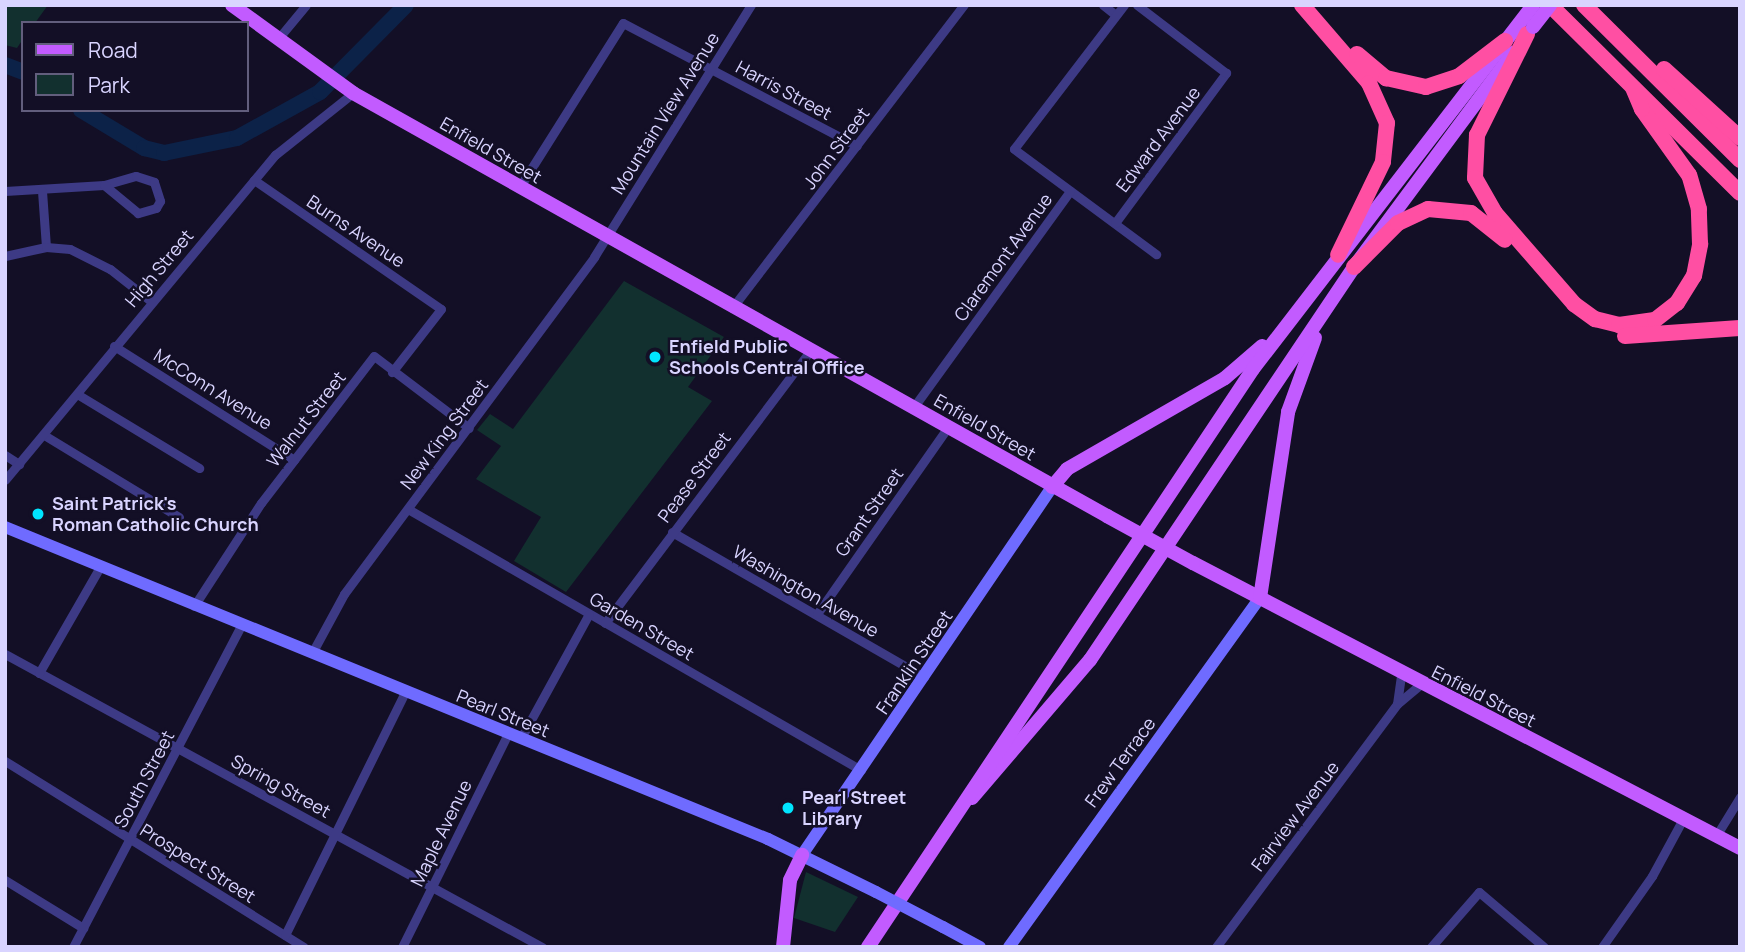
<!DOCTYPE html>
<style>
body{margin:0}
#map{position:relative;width:1745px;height:952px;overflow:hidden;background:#130f26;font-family:Manrope,sans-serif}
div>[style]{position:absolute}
.green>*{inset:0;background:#12302f}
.river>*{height:16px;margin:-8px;padding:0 8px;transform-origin:8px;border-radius:8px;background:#0c2248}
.street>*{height:9px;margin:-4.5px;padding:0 4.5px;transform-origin:4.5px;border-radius:4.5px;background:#3d3a85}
.secondary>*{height:12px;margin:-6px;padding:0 6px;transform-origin:6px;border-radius:6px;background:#6f6bff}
.primary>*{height:14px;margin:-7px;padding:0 7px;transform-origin:7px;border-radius:7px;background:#c25bff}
.highway>*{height:16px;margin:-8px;padding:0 8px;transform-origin:8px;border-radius:8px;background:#ff4fa3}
.secondary-bridge>*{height:12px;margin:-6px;padding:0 6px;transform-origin:6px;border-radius:6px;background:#6f6bff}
.primary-bridge>*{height:14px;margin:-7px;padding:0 7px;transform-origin:7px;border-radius:7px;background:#c25bff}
.dots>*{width:19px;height:19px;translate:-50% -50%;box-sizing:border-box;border:4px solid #130f26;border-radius:50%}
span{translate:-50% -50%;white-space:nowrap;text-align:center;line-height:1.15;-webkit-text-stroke:5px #130f26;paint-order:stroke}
.street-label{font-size:18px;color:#d9d4ff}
.poi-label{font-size:18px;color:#d9d4ff;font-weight:700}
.left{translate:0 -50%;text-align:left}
.frame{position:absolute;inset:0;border:7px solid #d9d4ff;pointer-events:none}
.legend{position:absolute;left:21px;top:21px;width:228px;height:91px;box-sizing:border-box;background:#130f26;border:2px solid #625e7d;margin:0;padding:9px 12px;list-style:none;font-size:21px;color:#d9d4ff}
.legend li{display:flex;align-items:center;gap:14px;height:35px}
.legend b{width:35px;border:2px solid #625e7d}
</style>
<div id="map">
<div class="green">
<i style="clip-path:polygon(48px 5px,35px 23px,23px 23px,23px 39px,17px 48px,5px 45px,5px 7px)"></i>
<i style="clip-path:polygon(624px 281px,724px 337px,688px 387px,712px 401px,566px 592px,514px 561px,541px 517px,476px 479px,501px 446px,477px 430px,490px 414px,513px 429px)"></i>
<i style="clip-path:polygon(806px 872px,858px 897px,835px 932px,794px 918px)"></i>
</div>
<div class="river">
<i style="left:5px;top:65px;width:19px;rotate:21deg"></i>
<i style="left:81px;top:110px;width:74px;rotate:31.1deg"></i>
<i style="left:144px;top:148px;width:21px;rotate:14deg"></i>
<i style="left:164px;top:153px;width:75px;rotate:-11.6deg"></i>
<i style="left:237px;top:138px;width:95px;rotate:-29deg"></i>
<i style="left:320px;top:92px;width:122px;rotate:-45.3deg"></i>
</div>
<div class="street">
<i style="left:1103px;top:5px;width:16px;rotate:38deg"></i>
<i style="left:1124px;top:5px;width:181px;rotate:127.4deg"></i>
<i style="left:1014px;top:149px;width:177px;rotate:36.5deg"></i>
<i style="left:277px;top:40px;width:45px;rotate:-50.4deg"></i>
<i style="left:254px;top:180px;width:227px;rotate:34.6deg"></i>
<i style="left:441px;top:309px;width:80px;rotate:127.9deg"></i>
<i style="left:519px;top:188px;width:195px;rotate:-57.8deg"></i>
<i style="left:623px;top:23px;width:264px;rotate:27.7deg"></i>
<i style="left:5px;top:191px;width:99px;rotate:-3.5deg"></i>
<i style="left:104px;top:185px;width:33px;rotate:-16deg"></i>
<i style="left:136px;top:176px;width:19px;rotate:18deg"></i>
<i style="left:154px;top:182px;width:20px;rotate:72deg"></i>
<i style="left:160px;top:201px;width:8px;rotate:120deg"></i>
<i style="left:156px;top:208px;width:19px;rotate:164deg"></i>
<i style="left:138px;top:213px;width:44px;rotate:-140.5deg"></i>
<i style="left:42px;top:191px;width:56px;rotate:85.9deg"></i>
<i style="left:1115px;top:223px;width:187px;rotate:-53.5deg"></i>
<i style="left:1226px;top:73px;width:112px;rotate:-142.6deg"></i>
<i style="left:5px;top:256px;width:42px;rotate:-12.4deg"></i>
<i style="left:46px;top:247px;width:24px;rotate:5deg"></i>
<i style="left:70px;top:249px;width:45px;rotate:26.6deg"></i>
<i style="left:110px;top:269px;width:53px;rotate:38.2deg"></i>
<i style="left:732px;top:308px;width:382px;rotate:-52.6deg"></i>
<i style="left:114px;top:346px;width:213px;rotate:32.3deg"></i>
<i style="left:77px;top:394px;width:143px;rotate:31.2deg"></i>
<i style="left:913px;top:408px;width:268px;rotate:-54.1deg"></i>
<i style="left:44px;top:435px;width:158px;rotate:31.3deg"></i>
<i style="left:5px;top:455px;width:17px;rotate:33deg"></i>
<i style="left:5px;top:480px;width:423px;rotate:-50.3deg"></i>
<i style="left:275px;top:155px;width:100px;rotate:-38.5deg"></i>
<i style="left:408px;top:509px;width:523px;rotate:29.95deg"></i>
<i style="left:672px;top:532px;width:291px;rotate:29.9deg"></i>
<i style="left:194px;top:606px;width:123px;rotate:-57deg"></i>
<i style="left:261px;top:503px;width:185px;rotate:-52.5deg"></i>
<i style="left:374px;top:356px;width:119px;rotate:37.2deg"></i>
<i style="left:817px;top:614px;width:227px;rotate:-55deg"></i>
<i style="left:605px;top:623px;width:341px;rotate:-53deg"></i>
<i style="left:312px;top:653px;width:67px;rotate:-61.5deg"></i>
<i style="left:344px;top:594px;width:420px;rotate:-53.4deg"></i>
<i style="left:594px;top:257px;width:297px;rotate:-58.1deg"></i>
<i style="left:5px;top:654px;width:612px;rotate:28.62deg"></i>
<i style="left:39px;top:673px;width:122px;rotate:-60.1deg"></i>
<i style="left:1397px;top:704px;width:29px;rotate:-82deg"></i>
<i style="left:521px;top:738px;width:141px;rotate:-61.3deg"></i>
<i style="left:5px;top:761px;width:352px;rotate:31.9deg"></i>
<i style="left:1716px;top:836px;width:46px;rotate:-58.4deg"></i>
<i style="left:5px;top:880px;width:92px;rotate:31.6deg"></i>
<i style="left:285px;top:935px;width:271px;rotate:-63.7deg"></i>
<i style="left:73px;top:947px;width:363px;rotate:-62.4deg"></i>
<i style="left:402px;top:947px;width:239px;rotate:-63.6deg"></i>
<i style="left:1216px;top:947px;width:303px;rotate:-53.3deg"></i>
<i style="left:1397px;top:704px;width:30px;rotate:-40deg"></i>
<i style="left:1431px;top:947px;width:73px;rotate:-48.9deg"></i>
<i style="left:1479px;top:892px;width:85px;rotate:40.2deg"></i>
<i style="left:1602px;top:947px;width:87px;rotate:-54.8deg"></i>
<i style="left:1652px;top:876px;width:65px;rotate:-61.5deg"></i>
</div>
<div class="secondary">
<i style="left:5px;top:527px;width:824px;rotate:22.24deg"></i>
<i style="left:768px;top:839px;width:120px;rotate:26.1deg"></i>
<i style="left:802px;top:855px;width:445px;rotate:-55.8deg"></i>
<i style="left:943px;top:927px;width:42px;rotate:28.4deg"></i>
<i style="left:1009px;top:947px;width:430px;rotate:-54.3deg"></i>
</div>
<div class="primary">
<i style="left:232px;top:5px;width:150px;rotate:36deg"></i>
<i style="left:353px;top:93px;width:865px;rotate:29.29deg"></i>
<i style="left:1052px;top:487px;width:23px;rotate:-50deg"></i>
<i style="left:1067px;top:469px;width:182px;rotate:-29.9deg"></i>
<i style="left:1225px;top:378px;width:49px;rotate:-40.9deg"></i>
<i style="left:1193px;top:563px;width:617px;rotate:27.52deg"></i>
<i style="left:1260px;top:598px;width:188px;rotate:-81.4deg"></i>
<i style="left:1288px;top:412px;width:79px;rotate:-70deg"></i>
<i style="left:972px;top:798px;width:182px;rotate:-49.5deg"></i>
<i style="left:1090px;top:660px;width:473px;rotate:-56.1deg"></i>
<i style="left:1354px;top:267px;width:267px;rotate:-53.4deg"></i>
<i style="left:783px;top:947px;width:67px;rotate:-84deg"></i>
<i style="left:790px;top:880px;width:28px;rotate:-64deg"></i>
<i style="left:868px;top:947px;width:694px;rotate:-56.33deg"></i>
<i style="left:1253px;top:369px;width:459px;rotate:-52.4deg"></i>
</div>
<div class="highway">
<i style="left:1302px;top:5px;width:103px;rotate:49.3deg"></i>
<i style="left:1369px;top:83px;width:44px;rotate:65.8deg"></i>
<i style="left:1387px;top:123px;width:39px;rotate:96deg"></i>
<i style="left:1383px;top:162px;width:103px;rotate:115.8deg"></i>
<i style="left:1550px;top:5px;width:267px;rotate:44.7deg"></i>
<i style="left:1584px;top:5px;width:220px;rotate:44.8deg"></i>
<i style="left:1527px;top:34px;width:113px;rotate:116.3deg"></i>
<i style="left:1477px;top:135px;width:43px;rotate:92.7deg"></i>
<i style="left:1475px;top:178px;width:40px;rotate:60.3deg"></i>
<i style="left:1495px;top:213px;width:121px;rotate:49deg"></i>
<i style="left:1574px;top:304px;width:26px;rotate:36deg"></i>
<i style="left:1595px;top:319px;width:25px;rotate:14deg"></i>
<i style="left:1619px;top:325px;width:36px;rotate:-8deg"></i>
<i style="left:1655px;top:320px;width:28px;rotate:-38deg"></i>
<i style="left:1677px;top:303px;width:32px;rotate:-58deg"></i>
<i style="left:1694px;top:276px;width:33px;rotate:-79deg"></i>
<i style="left:1700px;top:244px;width:35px;rotate:-92deg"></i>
<i style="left:1699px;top:209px;width:35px;rotate:-106deg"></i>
<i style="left:1689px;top:175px;width:81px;rotate:-125.5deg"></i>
<i style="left:1642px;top:109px;width:23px;rotate:-113deg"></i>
<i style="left:1357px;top:54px;width:38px;rotate:40deg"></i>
<i style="left:1386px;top:78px;width:41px;rotate:12.7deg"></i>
<i style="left:1426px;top:87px;width:35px;rotate:-18deg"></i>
<i style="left:1459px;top:76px;width:58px;rotate:-37.3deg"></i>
<i style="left:1664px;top:69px;width:103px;rotate:42.2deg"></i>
<i style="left:1354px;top:267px;width:62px;rotate:-45deg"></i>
<i style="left:1398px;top:223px;width:33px;rotate:-25deg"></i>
<i style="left:1428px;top:209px;width:43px;rotate:5.3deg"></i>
<i style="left:1471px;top:213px;width:43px;rotate:38.5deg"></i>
<i style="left:1625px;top:336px;width:115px;rotate:-4deg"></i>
</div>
<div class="secondary-bridge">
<i style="left:876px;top:892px;width:76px;rotate:27.6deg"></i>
</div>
<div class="primary-bridge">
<i style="left:1533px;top:27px;width:28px;rotate:-52deg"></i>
<i style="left:1107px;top:516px;width:98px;rotate:28.7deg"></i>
</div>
<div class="dots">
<i style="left:655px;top:357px;background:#00e5ff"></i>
<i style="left:38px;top:514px;background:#00e5ff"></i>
<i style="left:788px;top:808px;background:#00e5ff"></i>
</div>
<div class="street-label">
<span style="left:784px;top:90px;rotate:28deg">Harris Street</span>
<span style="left:665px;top:113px;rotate:-58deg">Mountain View Avenue</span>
<span style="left:1158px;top:139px;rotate:-53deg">Edward Avenue</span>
<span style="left:836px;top:148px;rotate:-53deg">John Street</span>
<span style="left:491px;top:150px;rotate:30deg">Enfield Street</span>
<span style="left:356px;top:231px;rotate:34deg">Burns Avenue</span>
<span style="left:1003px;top:257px;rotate:-54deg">Claremont Avenue</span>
<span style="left:159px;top:268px;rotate:-50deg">High Street</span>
<span style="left:213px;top:389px;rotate:32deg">McConn Avenue</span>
<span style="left:306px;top:419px;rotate:-52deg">Walnut Street</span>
<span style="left:985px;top:427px;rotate:30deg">Enfield Street</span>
<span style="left:444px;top:434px;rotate:-53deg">New King Street</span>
<span style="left:694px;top:477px;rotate:-53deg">Pease Street</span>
<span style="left:869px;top:512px;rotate:-55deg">Grant Street</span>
<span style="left:806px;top:591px;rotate:30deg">Washington Avenue</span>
<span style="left:642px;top:626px;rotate:30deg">Garden Street</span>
<span style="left:914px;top:662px;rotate:-56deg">Franklin Street</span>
<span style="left:1484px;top:696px;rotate:27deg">Enfield Street</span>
<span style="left:503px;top:713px;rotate:22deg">Pearl Street</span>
<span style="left:1120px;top:762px;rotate:-54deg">Frew Terrace</span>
<span style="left:144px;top:779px;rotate:-62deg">South Street</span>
<span style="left:281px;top:786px;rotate:29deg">Spring Street</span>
<span style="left:1295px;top:816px;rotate:-53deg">Fairview Avenue</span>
<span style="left:441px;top:833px;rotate:-64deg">Maple Avenue</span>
<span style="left:198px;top:863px;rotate:32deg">Prospect Street</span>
</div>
<div class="poi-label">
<span class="left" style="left:669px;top:357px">Enfield Public<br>Schools Central Office</span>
<span class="left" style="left:52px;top:514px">Saint Patrick's<br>Roman Catholic Church</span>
<span class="left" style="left:802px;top:808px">Pearl Street<br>Library</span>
</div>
<div class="frame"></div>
<ul class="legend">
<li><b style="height:9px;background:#c25bff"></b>Road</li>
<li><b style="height:19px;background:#12302f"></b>Park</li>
</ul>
</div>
